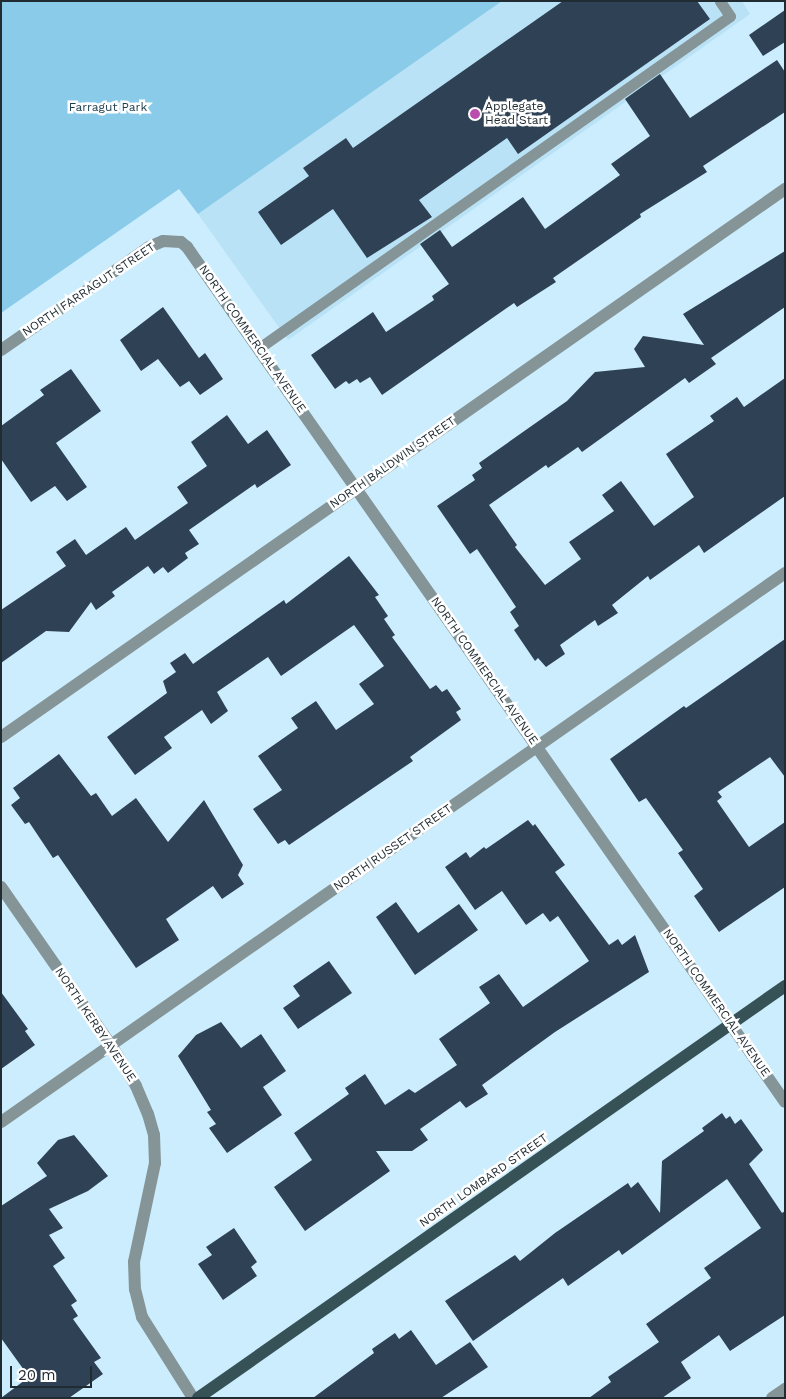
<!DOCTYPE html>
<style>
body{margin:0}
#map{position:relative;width:786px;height:1399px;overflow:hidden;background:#ccedfd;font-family:"Work Sans",sans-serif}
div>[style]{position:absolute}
.built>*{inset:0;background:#b9e2f6}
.green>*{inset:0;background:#89cbe9}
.building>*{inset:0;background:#2f4255}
.lane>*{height:11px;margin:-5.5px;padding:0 5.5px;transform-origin:5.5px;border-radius:5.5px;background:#859597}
.street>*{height:12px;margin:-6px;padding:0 6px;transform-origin:6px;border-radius:6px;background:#859597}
.primary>*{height:12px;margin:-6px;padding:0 6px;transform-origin:6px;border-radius:6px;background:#365257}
.dots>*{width:14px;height:14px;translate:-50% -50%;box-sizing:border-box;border:2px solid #fff;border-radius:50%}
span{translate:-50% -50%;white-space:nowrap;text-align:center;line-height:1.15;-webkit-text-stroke:5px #fff;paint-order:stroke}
.poi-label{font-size:12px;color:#202c32}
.left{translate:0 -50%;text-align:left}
.park-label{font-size:12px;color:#1a3d4c}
.street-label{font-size:12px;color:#202c32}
.frame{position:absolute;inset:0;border:2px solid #202c32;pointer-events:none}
.scale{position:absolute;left:10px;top:1366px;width:82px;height:22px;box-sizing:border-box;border:2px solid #202c32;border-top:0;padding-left:6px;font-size:15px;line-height:18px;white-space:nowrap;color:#202c32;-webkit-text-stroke:4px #fff;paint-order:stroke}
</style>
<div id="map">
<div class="built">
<i style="clip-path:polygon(502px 1px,742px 1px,750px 14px,288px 340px,198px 214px)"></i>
</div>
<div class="green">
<i style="clip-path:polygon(1px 1px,502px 1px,198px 214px,179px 189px,1px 313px)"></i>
</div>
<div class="building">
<i style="clip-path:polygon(563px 1px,697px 1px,710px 19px,518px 154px,507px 138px,419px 200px,432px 217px,367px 258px,333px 209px,281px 245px,258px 212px,309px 176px,303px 168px,346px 138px,353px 148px)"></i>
<i style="clip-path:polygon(785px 10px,785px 42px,763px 56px,749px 35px)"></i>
<i style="clip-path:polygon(777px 60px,785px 72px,785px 112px,703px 166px,707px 172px,640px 214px,641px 217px,553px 278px,556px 282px,517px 307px,514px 303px,382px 395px,370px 377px,360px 383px,357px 379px,349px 384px,346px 381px,335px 389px,311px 355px,373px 312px,386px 332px,434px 300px,432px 296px,449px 284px,420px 244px,440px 230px,452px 247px,523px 197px,545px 229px,620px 175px,611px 164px,650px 136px,625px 99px,660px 74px,690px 118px)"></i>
<i style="clip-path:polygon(785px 251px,785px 307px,711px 358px,716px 364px,689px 383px,685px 378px,582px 452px,578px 447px,548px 468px,546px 465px,489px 505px,517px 545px,515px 547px,545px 585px,581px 559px,569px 542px,614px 511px,602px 495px,621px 481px,654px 526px,694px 497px,666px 454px,714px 421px,710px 416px,737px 397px,744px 407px,785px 378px,785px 496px,704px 553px,699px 545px,650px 580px,648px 576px,612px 605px,618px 613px,598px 626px,595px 620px,560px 645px,565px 654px,546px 667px,538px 658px,535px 661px,514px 630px,519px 626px,510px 612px,516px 607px,477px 549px,470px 554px,437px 506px,475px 480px,472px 475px,482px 468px,479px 463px,567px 401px,595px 372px,645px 367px,634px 349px,643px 336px,704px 345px,683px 314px)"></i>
<i style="clip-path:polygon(163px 307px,199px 358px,205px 353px,223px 379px,200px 395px,189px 381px,180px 387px,158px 359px,141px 371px,120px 340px)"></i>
<i style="clip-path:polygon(71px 369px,101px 411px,56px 443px,87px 487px,67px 501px,55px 486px,31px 502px,1px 459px,1px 426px,44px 395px,40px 390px)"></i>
<i style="clip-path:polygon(227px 415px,248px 444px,267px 430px,291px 465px,257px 488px,255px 484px,189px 530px,199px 544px,185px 553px,188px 558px,168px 573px,163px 567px,154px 574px,148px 566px,112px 592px,115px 596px,96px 610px,91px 602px,69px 632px,46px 631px,1px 663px,1px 610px,66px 566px,56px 552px,75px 539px,86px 555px,126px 527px,135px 540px,188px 503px,177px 487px,207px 466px,191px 442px)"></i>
<i style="clip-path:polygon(349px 556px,379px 595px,375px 597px,388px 616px,384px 619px,395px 635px,392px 637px,430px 689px,436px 685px,442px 692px,447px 689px,461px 709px,456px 712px,461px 720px,410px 757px,413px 761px,289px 845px,285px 840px,278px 844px,253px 809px,282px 790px,258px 756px,298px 728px,291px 718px,316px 701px,336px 730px,374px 704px,359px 684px,384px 666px,354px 625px,281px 676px,268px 657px,217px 692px,228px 711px,211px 724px,202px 710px,164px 737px,172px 748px,135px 775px,107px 737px,167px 693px,163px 681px,176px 672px,170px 663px,185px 653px,193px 664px,284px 600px,286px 604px)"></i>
<i style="clip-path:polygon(785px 639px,785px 777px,770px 757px,718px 792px,722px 797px,717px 801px,749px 847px,785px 822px,785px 887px,719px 932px,694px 896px,703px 889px,678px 853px,683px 850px,646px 798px,639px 802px,610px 759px,684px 706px,686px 708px)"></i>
<i style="clip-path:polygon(59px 754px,91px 796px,96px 793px,112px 816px,136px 798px,168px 842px,204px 800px,243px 865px,238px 875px,244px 884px,222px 899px,213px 886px,166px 919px,179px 940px,136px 968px,58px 855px,53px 858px,29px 822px,25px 824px,11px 805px,20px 798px,13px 788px)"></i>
<i style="clip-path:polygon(528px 820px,533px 826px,535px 824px,565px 865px,555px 872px,609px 945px,618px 939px,622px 945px,635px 935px,649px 972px,555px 1032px,482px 1085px,488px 1094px,466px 1108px,460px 1101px,420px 1129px,428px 1140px,412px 1151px,376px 1151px,390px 1171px,305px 1231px,274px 1187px,312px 1160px,294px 1133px,349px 1094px,345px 1088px,365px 1074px,385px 1105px,409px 1089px,415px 1093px,457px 1065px,439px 1039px,490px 1003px,479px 987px,499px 974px,523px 1007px,589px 961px,558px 916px,550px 922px,543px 913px,526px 925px,502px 891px,475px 910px,445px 867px,466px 852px,470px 858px,484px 847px,486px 849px)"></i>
<i style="clip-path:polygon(396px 902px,418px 933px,459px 904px,478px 930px,415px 975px,376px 917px)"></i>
<i style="clip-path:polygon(329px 961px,352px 993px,298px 1029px,283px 1008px,300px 996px,293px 986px)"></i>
<i style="clip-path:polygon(1px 992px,28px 1029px,25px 1031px,35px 1045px,1px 1069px)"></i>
<i style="clip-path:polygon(221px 1022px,241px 1048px,261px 1034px,286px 1071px,263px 1087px,282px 1115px,227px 1153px,209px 1128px,216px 1124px,207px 1112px,211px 1110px,178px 1056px,196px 1035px)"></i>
<i style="clip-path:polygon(722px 1113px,726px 1119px,730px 1116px,735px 1124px,741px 1119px,763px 1150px,749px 1164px,782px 1213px,785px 1211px,785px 1315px,730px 1351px,719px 1335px,681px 1362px,691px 1378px,662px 1398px,589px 1398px,611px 1382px,608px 1377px,659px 1342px,646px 1324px,711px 1278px,704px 1268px,761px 1228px,727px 1179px,622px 1255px,619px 1250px,568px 1286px,563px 1278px,473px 1341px,445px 1301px,515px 1255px,520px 1261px,555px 1233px,628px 1183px,631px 1188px,638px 1182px,660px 1213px,662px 1161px,704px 1131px,702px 1128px)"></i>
<i style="clip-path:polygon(74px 1135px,108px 1176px,88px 1191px,49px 1209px,63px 1228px,49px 1235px,65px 1258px,53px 1266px,77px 1301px,71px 1305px,78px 1316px,73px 1319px,101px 1358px,94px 1362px,103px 1374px,69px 1398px,1px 1398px,29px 1377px,1px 1338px,1px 1206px,47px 1176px,37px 1163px,58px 1140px)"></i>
<i style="clip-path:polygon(234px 1228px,257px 1262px,251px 1267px,257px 1276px,223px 1300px,198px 1264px,212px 1255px,206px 1247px)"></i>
<i style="clip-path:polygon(411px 1330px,436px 1365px,470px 1342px,488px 1367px,441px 1398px,313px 1398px,374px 1353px,372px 1349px,395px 1333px,399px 1339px)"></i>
</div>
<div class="lane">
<i style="left:259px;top:348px;width:576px;rotate:-35.18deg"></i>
<i style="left:730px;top:16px;width:18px;rotate:-124deg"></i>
</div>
<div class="street">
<i style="left:1px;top:350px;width:180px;rotate:-34.8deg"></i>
<i style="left:149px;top:247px;width:15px;rotate:-23deg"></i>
<i style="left:163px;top:241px;width:18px;rotate:3deg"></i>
<i style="left:181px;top:242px;width:8px;rotate:40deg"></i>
<i style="left:187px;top:247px;width:1043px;rotate:55.03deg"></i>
<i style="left:1px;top:737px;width:957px;rotate:-34.95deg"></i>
<i style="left:1px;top:887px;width:193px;rotate:55.2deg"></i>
<i style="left:111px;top:1045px;width:48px;rotate:58.6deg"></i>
<i style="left:136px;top:1086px;width:30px;rotate:67deg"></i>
<i style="left:148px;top:1114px;width:22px;rotate:74deg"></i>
<i style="left:154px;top:1135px;width:28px;rotate:88deg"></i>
<i style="left:155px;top:1163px;width:101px;rotate:102deg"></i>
<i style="left:134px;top:1262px;width:27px;rotate:88deg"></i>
<i style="left:135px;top:1289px;width:29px;rotate:76deg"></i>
<i style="left:142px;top:1317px;width:96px;rotate:57.8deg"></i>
<i style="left:1px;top:1122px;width:957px;rotate:-35deg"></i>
<i style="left:772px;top:1398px;width:16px;rotate:-35deg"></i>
</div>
<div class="primary">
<i style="left:198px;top:1398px;width:717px;rotate:-35.06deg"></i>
</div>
<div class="dots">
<i style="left:475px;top:114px;background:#ba4ead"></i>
</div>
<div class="poi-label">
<span class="left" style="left:485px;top:114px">Applegate<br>Head Start</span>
</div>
<div class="park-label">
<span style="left:108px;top:108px">Farragut Park</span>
</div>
<div class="street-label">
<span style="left:89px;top:290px;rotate:-34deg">NORTH FARRAGUT STREET</span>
<span style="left:252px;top:339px;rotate:55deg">NORTH COMMERCIAL AVENUE</span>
<span style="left:393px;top:463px;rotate:-35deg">NORTH BALDWIN STREET</span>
<span style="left:484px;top:671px;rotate:55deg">NORTH COMMERCIAL AVENUE</span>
<span style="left:393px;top:848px;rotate:-35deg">NORTH RUSSET STREET</span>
<span style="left:716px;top:1003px;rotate:55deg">NORTH COMMERCIAL AVENUE</span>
<span style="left:95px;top:1025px;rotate:56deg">NORTH KERBY AVENUE</span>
<span style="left:484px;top:1181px;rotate:-35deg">NORTH LOMBARD STREET</span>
</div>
<div class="frame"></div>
<div class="scale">20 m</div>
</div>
